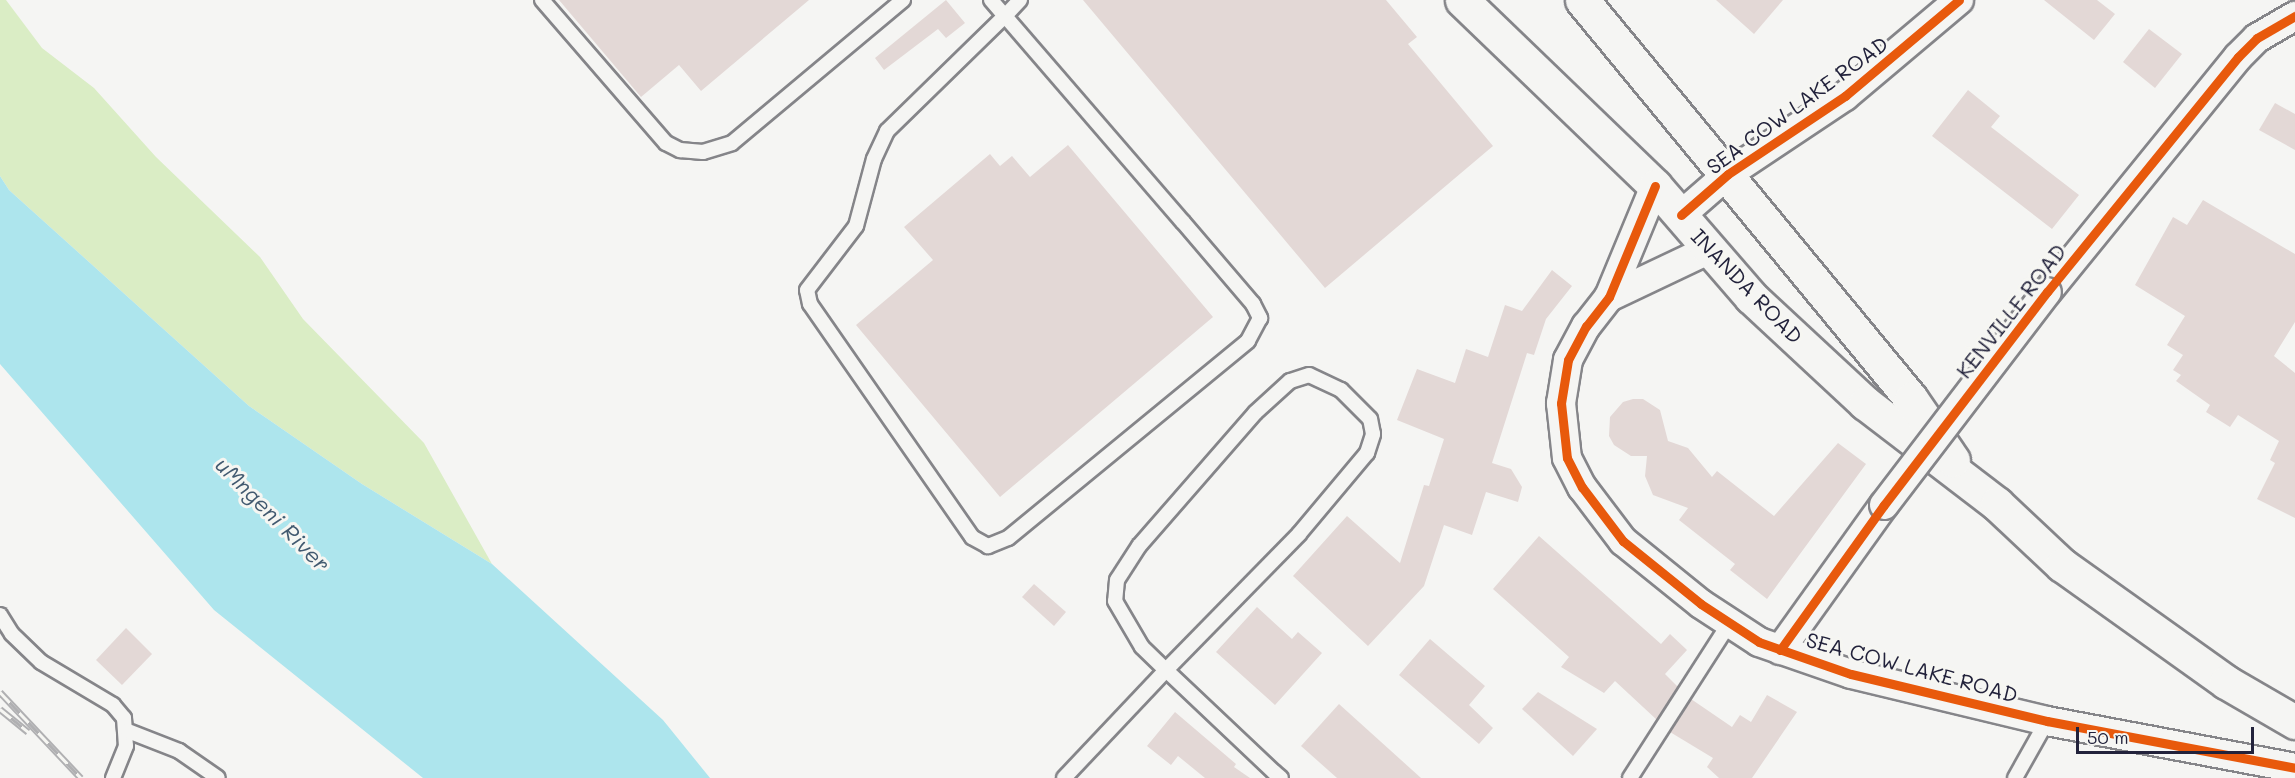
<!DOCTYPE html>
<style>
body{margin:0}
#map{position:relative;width:2295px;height:778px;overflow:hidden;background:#f5f5f3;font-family:Mali,sans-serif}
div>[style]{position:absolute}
.green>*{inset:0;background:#daedc5}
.water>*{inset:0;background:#ade5ed}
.building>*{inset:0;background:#e3d8d6}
.roads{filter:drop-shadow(2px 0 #858589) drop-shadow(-2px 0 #858589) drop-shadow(0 2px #858589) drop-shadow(0 -2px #858589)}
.service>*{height:14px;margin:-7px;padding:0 7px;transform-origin:7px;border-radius:7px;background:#f5f5f3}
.minor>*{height:28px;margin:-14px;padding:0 14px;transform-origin:14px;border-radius:14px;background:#f5f5f3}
.secondary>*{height:33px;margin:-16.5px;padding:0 16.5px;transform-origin:16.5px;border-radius:16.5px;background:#f5f5f3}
.rail>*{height:7px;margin-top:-3.5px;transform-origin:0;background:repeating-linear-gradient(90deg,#f6f6f2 0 14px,#b0b0b2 0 28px);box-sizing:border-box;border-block:2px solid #b0b0b2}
.bridges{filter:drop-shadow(2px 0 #858589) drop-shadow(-2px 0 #858589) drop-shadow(0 2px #858589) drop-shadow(0 -2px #858589)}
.minor-bridge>*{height:28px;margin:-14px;padding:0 14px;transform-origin:14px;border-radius:14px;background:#f5f5f3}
.cycleway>*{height:9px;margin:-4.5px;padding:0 4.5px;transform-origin:4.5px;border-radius:4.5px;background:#e8590c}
span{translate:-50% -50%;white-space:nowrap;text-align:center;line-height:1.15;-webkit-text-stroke:6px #f6f6f2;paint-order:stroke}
.street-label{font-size:21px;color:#22223b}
.water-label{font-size:22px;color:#425a70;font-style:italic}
.scale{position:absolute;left:2076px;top:727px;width:178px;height:27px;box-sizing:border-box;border:3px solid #22223b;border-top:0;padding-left:8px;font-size:18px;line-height:21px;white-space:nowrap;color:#22223b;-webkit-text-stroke:4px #f6f6f2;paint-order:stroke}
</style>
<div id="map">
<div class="green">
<i style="clip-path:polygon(0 0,6px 0,42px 48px,94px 88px,156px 157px,260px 257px,303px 319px,424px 443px,492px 564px,362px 484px,249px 406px,9px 190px,0 176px)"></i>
</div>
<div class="water">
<i style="clip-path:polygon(0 176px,9px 190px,249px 406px,362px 484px,492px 564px,663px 720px,710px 778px,423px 778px,214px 610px,0 364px)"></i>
</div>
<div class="building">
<i style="clip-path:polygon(559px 0,809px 0,701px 91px,679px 65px,641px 97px)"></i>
<i style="clip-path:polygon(946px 0,965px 23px,946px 38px,938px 29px,884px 70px,875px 58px)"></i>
<i style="clip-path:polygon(1083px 0,1386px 0,1417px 37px,1408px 44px,1493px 146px,1325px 288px)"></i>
<i style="clip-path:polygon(1716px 0,1783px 0,1754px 34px)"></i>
<i style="clip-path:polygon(2044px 0,2097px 0,2115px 14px,2094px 40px)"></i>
<i style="clip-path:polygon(2149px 29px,2182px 54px,2155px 88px,2123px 62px)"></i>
<i style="clip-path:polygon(1968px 90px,2000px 116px,1991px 127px,2079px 195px,2052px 229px,1932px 136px)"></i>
<i style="clip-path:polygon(2275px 103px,2295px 114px,2295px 150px,2259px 130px)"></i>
<i style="clip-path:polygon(1068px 145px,1213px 317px,1000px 497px,856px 325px,933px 260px,904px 227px,990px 154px,1000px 166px,1012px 156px,1030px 177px)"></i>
<i style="clip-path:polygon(2203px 200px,2295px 254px,2295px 322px,2274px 356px,2295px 373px,2295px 518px,2257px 499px,2275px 463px,2270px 460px,2279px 441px,2238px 415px,2230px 427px,2206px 412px,2210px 405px,2176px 381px,2181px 375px,2173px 370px,2183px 355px,2167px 345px,2185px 316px,2135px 285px,2173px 217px,2187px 225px)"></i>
<i style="clip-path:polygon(1552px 270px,1572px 286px,1546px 319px,1534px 355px,1527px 353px,1492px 463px,1511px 469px,1522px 487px,1518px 502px,1486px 492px,1472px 535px,1444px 525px,1424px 586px,1368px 646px,1293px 576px,1347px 516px,1400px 563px,1424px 485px,1429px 486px,1444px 439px,1397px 420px,1417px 369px,1455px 383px,1466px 349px,1488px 357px,1505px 305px,1522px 311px)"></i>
<i style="clip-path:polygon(1633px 399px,1643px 399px,1660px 410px,1668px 441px,1688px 448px,1712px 477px,1717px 471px,1774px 516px,1838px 443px,1866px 464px,1767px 599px,1730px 570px,1735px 564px,1679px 520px,1688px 508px,1653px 495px,1645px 476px,1647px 456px,1631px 456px,1614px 445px,1609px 436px,1610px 417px,1623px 402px)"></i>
<i style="clip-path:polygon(1539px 536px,1661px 644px,1670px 634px,1687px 650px,1665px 674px,1678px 687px,1657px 720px,1615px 681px,1604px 693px,1561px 667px,1569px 657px,1493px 589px)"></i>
<i style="clip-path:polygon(1034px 584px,1066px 612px,1054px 626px,1022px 597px)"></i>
<i style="clip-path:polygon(1257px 607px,1292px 639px,1298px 632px,1322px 653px,1275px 705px,1216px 652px)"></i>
<i style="clip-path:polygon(126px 628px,152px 654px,122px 685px,96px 660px)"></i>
<i style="clip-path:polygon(1430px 639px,1485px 686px,1469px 705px,1493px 728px,1479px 744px,1399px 675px)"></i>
<i style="clip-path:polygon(1538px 692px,1597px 729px,1573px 756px,1522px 709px)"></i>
<i style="clip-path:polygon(1767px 695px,1797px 712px,1752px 778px,1719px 778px,1707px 767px,1713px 758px,1670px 732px,1691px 699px,1732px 727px,1740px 715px,1751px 722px)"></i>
<i style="clip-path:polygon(1339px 704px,1421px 778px,1337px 778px,1301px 746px)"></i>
<i style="clip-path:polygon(1175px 712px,1236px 764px,1234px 767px,1250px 778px,1205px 778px,1178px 756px,1171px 765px,1147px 746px)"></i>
</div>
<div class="roads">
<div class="service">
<i style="left:542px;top:0;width:189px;rotate:49.1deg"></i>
<i style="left:666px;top:143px;width:16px;rotate:27deg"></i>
<i style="left:680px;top:150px;width:23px;rotate:5deg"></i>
<i style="left:703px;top:152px;width:30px;rotate:-17deg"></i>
<i style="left:732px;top:143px;width:223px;rotate:-39.9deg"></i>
<i style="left:991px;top:0;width:21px;rotate:49deg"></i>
<i style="left:1005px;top:16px;width:272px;rotate:49.2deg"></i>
<i style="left:1183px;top:222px;width:108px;rotate:49.5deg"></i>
<i style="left:1253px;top:304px;width:16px;rotate:63deg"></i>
<i style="left:1260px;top:318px;width:26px;rotate:118deg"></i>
<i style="left:1248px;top:341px;width:310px;rotate:140.6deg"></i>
<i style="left:1008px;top:538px;width:22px;rotate:158deg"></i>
<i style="left:988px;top:546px;width:18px;rotate:-151deg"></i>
<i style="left:972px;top:537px;width:284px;rotate:-124.8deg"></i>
<i style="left:810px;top:304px;width:14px;rotate:-102deg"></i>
<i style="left:807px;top:290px;width:81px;rotate:-52.6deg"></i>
<i style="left:856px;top:226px;width:69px;rotate:-75deg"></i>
<i style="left:874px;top:159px;width:31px;rotate:-65deg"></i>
<i style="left:887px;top:131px;width:165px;rotate:-44.3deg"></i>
<i style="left:1005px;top:16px;width:22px;rotate:-47deg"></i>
<i style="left:0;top:615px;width:22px;rotate:58deg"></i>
<i style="left:12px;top:634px;width:40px;rotate:44deg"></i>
<i style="left:41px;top:662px;width:84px;rotate:30.8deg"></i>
<i style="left:113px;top:705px;width:17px;rotate:50deg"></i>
<i style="left:124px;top:718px;width:28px;rotate:86deg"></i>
<i style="left:126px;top:746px;width:35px;rotate:112deg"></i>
<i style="left:128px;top:731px;width:55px;rotate:21.4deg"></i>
<i style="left:179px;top:751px;width:47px;rotate:34.7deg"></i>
<i style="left:1064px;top:778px;width:149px;rotate:-46.6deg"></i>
<i style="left:1166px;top:670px;width:190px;rotate:-45.6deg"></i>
<i style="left:1299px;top:534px;width:106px;rotate:-50deg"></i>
<i style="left:1367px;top:453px;width:20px;rotate:-72deg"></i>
<i style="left:1373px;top:434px;width:15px;rotate:-101deg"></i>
<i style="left:1370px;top:419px;width:41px;rotate:-135deg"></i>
<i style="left:1341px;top:390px;width:35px;rotate:-155deg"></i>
<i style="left:1309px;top:375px;width:20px;rotate:162deg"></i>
<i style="left:1290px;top:381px;width:47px;rotate:137.6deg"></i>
<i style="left:1255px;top:413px;width:176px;rotate:131.1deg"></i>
<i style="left:1139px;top:546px;width:40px;rotate:122.9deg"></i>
<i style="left:1117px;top:580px;width:21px;rotate:95deg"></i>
<i style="left:1115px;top:601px;width:53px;rotate:59.6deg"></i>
<i style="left:1142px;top:647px;width:33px;rotate:44deg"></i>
<i style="left:1166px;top:670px;width:149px;rotate:43.4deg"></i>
<i style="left:1274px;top:772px;width:9px;rotate:41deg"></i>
<i style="left:1630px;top:778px;width:183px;rotate:-57.3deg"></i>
<i style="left:2015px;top:778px;width:65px;rotate:-60.7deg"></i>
</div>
<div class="minor">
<i style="left:1655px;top:186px;width:120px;rotate:112.5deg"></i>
<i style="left:1609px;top:297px;width:37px;rotate:128deg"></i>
<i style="left:1586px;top:326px;width:38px;rotate:118deg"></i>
<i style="left:1568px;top:360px;width:44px;rotate:99.2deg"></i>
<i style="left:1561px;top:403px;width:55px;rotate:83.8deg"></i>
<i style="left:1567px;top:458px;width:33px;rotate:63deg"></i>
<i style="left:1582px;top:487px;width:68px;rotate:52.8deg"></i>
<i style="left:1623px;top:541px;width:100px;rotate:38.9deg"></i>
<i style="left:1701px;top:604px;width:69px;rotate:33.2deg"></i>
<i style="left:1759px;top:642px;width:97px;rotate:19.2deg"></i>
<i style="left:1851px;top:674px;width:202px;rotate:13.5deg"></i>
<i style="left:2047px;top:721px;width:252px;rotate:10.7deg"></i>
<i style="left:1681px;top:215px;width:62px;rotate:-41.1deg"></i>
<i style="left:1728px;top:174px;width:141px;rotate:-33.7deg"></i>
<i style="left:1845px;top:96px;width:149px;rotate:-40.1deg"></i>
<i style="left:2047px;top:292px;width:303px;rotate:-50.9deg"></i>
<i style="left:2238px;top:57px;width:27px;rotate:-45deg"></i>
<i style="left:2257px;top:38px;width:44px;rotate:-30.1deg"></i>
<i style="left:1609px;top:297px;width:110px;rotate:-25.4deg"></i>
<i style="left:1780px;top:650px;width:178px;rotate:-54.4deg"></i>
</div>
<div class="secondary">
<i style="left:1462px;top:0;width:268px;rotate:43.9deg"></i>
<i style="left:1655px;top:186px;width:147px;rotate:49.1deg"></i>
<i style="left:1751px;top:297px;width:156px;rotate:42.9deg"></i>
<i style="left:1865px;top:403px;width:166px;rotate:37.4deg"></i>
<i style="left:1997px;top:504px;width:89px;rotate:43.2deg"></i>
<i style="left:2062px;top:565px;width:201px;rotate:35.5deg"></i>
<i style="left:2226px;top:682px;width:80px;rotate:30.1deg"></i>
<i style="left:1582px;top:0;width:517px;rotate:50.49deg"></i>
<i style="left:1911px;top:399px;width:74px;rotate:55.5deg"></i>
</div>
</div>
<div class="rail">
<i style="left:0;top:692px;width:118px;rotate:46.7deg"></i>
<i style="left:0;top:709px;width:36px;rotate:39deg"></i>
</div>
<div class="bridges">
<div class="minor-bridge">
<i style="left:1884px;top:505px;width:268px;rotate:-52.6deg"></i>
</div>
</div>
<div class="cycleway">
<i style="left:1655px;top:186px;width:120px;rotate:112.5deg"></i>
<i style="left:1609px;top:297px;width:37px;rotate:128deg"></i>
<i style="left:1586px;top:326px;width:38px;rotate:118deg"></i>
<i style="left:1568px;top:360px;width:44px;rotate:99.2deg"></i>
<i style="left:1561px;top:403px;width:55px;rotate:83.8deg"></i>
<i style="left:1567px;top:458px;width:33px;rotate:63deg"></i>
<i style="left:1582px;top:487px;width:68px;rotate:52.8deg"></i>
<i style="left:1623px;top:541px;width:100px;rotate:38.9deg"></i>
<i style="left:1701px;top:604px;width:69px;rotate:33.2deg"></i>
<i style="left:1759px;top:642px;width:97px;rotate:19.2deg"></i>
<i style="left:1851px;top:674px;width:202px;rotate:13.5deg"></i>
<i style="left:2047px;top:721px;width:252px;rotate:10.7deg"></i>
<i style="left:1681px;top:215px;width:62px;rotate:-41.1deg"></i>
<i style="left:1728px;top:174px;width:141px;rotate:-33.7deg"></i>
<i style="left:1845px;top:96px;width:149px;rotate:-40.1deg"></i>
<i style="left:1780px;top:650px;width:178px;rotate:-54.4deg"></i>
<i style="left:1884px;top:505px;width:268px;rotate:-52.6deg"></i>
<i style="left:2047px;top:292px;width:303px;rotate:-50.9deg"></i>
<i style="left:2238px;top:57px;width:27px;rotate:-45deg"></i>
<i style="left:2257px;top:38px;width:44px;rotate:-30.1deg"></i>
</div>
<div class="street-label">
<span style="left:1797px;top:105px;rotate:-36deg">SEA COW LAKE ROAD</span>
<span style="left:1747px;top:286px;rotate:46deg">INANDA ROAD</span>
<span style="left:2011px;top:311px;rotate:-52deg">KENVILLE ROAD</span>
<span style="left:1912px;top:667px;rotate:15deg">SEA COW LAKE ROAD</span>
</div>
<div class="water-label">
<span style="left:273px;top:514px;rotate:45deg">uMngeni River</span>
</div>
<div class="scale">50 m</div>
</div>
